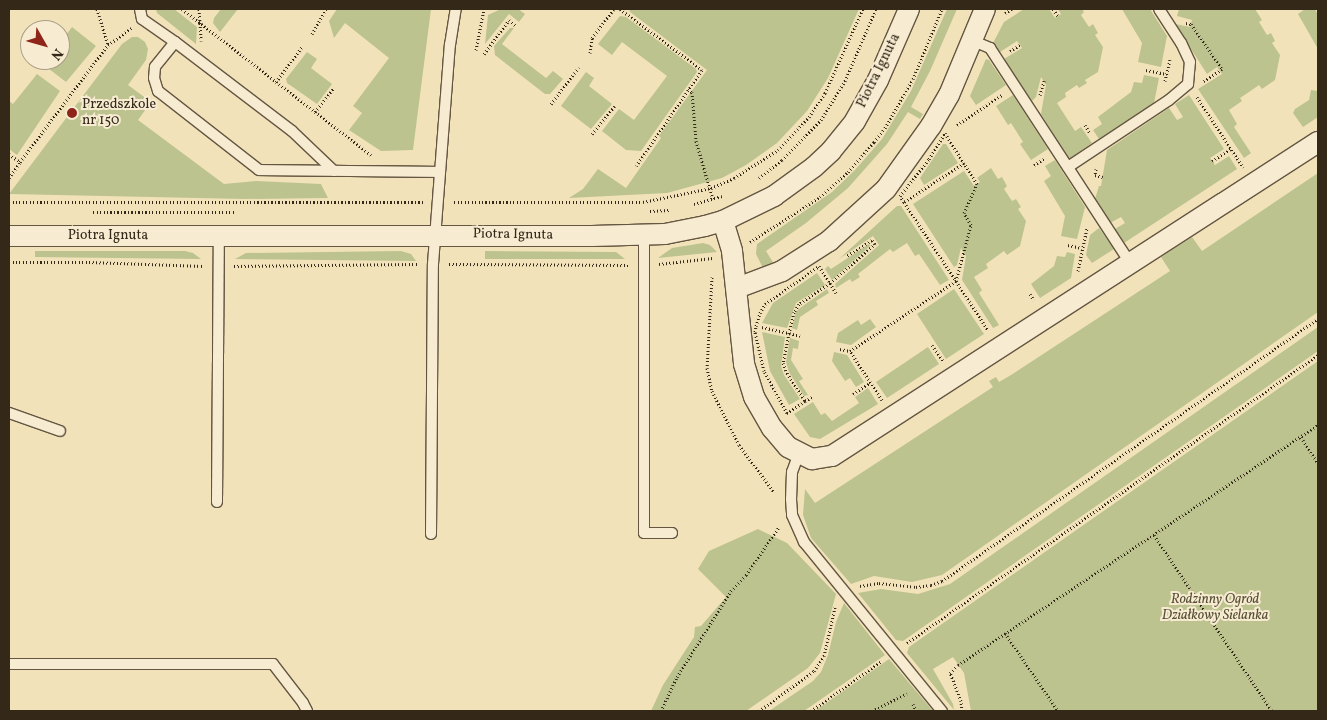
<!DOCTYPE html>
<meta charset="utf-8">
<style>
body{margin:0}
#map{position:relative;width:1327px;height:720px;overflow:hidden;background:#f2e2ba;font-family:Vollkorn,serif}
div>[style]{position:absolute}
.green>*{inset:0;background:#bcc38f}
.path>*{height:3px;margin-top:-1.5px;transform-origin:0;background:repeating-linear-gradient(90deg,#342819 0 1px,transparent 0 3.5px)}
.roads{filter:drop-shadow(1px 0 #645641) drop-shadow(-1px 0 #645641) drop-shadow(0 1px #645641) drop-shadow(0 -1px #645641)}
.lane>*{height:10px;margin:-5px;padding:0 5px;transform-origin:5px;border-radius:5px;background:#f7ecd2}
.street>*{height:20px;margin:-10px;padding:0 10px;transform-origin:10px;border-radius:10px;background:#f7ecd2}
.dots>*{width:14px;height:14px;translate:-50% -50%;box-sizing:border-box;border:2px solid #f7ecd2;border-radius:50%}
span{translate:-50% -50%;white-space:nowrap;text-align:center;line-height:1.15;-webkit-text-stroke:4px #f7ecd2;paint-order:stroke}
.street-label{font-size:14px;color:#342819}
.poi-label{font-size:14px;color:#342819}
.left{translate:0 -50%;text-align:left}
.park-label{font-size:14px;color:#564f36;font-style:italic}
.frame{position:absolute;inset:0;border:10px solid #342819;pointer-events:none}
.north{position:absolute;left:20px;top:20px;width:50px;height:50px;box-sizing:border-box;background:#f7ecd2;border:1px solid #a99e88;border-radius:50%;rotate:128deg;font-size:14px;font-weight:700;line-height:20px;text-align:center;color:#342819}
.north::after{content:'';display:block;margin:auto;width:18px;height:22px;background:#8f2418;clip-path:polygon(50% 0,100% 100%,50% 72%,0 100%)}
</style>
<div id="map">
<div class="green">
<i style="clip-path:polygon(156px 9px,174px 9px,197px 27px,196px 44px,157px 13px)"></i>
<i style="clip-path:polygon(221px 9px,238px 9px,220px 32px,213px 23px,214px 18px)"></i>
<i style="clip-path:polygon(337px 9px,431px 9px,413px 150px,381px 151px,349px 130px,362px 113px,353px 106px,389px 58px,345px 23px,334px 38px,329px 21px)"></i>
<i style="clip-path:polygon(501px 9px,518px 9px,525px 14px,519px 22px,509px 14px,485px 44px,488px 15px)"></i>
<i style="clip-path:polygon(629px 9px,859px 9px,828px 78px,807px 111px,777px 143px,746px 165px,722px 178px,667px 193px,569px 198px,583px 189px,598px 169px,626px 188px,661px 138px,659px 136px,707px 70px,630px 12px)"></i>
<i style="clip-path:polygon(947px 9px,957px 9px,930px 71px,911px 107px,923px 114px,920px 119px,908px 112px,887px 144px,848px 188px,806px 223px,766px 251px,774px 264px,763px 268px,756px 254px,757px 244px,832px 192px,855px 170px,882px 139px,911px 91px)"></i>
<i style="clip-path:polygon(1024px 9px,1049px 9px,1055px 18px,1061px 14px,1058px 9px,1082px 9px,1084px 12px,1081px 15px,1089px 27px,1093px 24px,1098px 33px,1095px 35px,1103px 47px,1098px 72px,1085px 80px,1087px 83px,1079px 88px,1077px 85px,1065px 93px,1066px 97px,1057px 103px,1075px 131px,1081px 127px,1092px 143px,1069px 159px,1041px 114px,1046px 85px,1041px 77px,1036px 97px,1032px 101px,1004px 59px,1022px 48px,1020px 45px,1017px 41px,1000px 52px,993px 43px,1004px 22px)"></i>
<i style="clip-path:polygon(1122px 9px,1150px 9px,1167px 36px,1161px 67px,1138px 62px,1142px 43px)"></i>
<i style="clip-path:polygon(1179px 9px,1255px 9px,1262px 20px,1259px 22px,1267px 35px,1271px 33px,1275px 41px,1272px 43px,1280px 55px,1275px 80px,1262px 89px,1259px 85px,1249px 92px,1240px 98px,1242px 101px,1229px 110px,1237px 124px,1234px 127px,1251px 153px,1244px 158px,1198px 89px,1222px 74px,1217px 67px,1207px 74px,1175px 24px,1190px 27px,1192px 20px,1177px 16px)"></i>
<i style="clip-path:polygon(1305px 9px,1315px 9px,1318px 15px,1318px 49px,1298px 14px)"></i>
<i style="clip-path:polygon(620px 16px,626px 17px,696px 69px,697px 72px,641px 151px,626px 150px,602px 131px,619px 109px,634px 120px,667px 76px,622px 42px,612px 55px,598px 44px)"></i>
<i style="clip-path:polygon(72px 27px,96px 46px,66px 82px,44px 65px,47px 60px,60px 60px,60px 43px)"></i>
<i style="clip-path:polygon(510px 28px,514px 28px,502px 44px,546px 78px,553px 71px,563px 79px,550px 94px,545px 94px,495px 55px,494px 46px)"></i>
<i style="clip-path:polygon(132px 37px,138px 37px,145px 42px,148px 49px,146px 60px,128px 85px,151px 102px,138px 120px,224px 184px,256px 181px,321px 184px,328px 198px,245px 199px,9px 194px,122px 44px)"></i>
<i style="clip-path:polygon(307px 52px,317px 59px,311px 68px,332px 84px,317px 104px,287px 83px,286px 79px)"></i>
<i style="clip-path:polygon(986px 59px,989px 60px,1006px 85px,976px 105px,970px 96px)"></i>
<i style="clip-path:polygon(586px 72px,594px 78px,589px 86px,612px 104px,591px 129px,561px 106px)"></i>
<i style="clip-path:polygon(37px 74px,60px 91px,17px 155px,9px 149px,9px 101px,13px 104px)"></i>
<i style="clip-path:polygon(1144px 75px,1159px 78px,1154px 103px,1099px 139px,1093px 130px,1102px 124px,1098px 117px,1131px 92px,1134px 82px,1142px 83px)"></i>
<i style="clip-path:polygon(1311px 90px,1318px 91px,1318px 117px,1303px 127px,1293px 113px,1295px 109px,1309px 100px)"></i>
<i style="clip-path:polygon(1013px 95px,1048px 149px,1031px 160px,1020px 144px,1023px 142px,1011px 123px,1008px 125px,996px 106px)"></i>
<i style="clip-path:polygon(1189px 95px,1224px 149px,1210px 158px,1212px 161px,1215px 165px,1229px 156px,1237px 169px,1124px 243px,1115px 229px,1125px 223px,1121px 217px,1110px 223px,1095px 199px,1099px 186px,1101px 186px,1107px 150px,1169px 108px,1177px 120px,1183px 117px,1175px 104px)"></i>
<i style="clip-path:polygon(943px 144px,946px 144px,958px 163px,924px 185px,920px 178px)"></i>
<i style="clip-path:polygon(1055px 160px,1085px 207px,1077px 239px,1061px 236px,1065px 216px,1044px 181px,1051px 176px,1045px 166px)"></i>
<i style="clip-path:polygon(991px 168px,998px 179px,1002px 177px,1007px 186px,1004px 189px,1012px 201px,1016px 199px,1021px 207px,1018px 209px,1026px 221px,1020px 246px,1007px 255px,1004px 251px,986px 264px,988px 268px,974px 277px,982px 290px,979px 293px,999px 325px,993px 328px,962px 280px,966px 256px,961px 248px,957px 265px,954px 267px,913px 204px,964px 171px,974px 186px,980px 182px,977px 178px)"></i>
<i style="clip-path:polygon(1318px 173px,1318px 312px,942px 575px,912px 582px,874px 576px,851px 584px,811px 538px,803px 515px,805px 489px,815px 503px,993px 387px,989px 381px,996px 377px,999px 382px,1011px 375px,1170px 271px,1161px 257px,1192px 237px,1202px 251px)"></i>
<i style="clip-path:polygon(897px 206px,901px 206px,949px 280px,940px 285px,919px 254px,915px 256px,907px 243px,893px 252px,890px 249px,858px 274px,860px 277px,852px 282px,850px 279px,836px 288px,835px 284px,879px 245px,873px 236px,839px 259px)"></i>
<i style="clip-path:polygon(1099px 228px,1114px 249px,1092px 263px,1086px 255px,1090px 235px)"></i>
<i style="clip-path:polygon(703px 243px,710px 245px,717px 252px,658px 258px,672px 248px)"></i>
<i style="clip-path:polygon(869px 244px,870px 246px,832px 280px,825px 269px,828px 266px,831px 269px)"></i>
<i style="clip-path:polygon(35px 251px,185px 251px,193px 253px,201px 259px,35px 257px)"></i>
<i style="clip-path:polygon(401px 251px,411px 254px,416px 261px,235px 259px,246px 253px)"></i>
<i style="clip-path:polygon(485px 251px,616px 252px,625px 259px,485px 259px)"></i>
<i style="clip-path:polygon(1067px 252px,1075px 254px,1071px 278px,1040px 298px,1031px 284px,1054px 266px,1057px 256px,1065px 257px)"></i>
<i style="clip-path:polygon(817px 273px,825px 285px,796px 303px,787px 328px,762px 323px,773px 303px)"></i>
<i style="clip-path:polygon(827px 289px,829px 293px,816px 301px,818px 305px,800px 317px,797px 330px,792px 328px,796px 312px,800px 308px)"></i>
<i style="clip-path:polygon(954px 289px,984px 334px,946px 359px,917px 314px)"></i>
<i style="clip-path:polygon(870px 319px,876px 327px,851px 345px,836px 342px,838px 333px,858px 320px,861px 325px)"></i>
<i style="clip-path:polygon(1318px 327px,1318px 351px,903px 641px,896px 640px,858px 593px,881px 589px,918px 594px,950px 584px)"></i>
<i style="clip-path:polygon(762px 332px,785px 337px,781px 366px,784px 375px,800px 399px,789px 405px,770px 371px)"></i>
<i style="clip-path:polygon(790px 338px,799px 341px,798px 349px,793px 348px,791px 360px,803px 379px,799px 381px,808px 395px,804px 396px,789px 372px,786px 362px)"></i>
<i style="clip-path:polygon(928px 347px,939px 364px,887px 398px,876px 382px)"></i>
<i style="clip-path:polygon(834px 352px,847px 355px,864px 382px,856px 387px,850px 378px,845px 381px,832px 361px)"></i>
<i style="clip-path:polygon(1318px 361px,1318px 711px,971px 711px,964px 673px,953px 657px,933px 669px,953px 704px,954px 710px,907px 653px,909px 647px)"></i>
<i style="clip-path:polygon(868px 388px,878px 404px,820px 439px,810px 437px,794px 414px,813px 402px,821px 415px,825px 413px,832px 421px,859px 403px,855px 397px)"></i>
<i style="clip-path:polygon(758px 529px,787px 543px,836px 594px,820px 653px,808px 668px,746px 711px,651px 711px,663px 685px,694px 637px,695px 627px,701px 626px,726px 597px,698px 569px,709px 551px)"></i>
<i style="clip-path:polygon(844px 603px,885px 655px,804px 711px,769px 711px,813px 681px,821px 672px,828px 655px,836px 622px)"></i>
<i style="clip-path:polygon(889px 659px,933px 711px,815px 711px)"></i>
</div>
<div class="path">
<i style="left:97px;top:9px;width:38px;rotate:73deg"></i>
<i style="left:182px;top:9px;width:239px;rotate:37.7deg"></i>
<i style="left:199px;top:9px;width:32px;rotate:86deg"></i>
<i style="left:620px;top:9px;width:102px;rotate:36.6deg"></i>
<i style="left:702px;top:70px;width:116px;rotate:124.5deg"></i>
<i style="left:1053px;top:9px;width:9px;rotate:54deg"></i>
<i style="left:1005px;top:13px;width:8px;rotate:-30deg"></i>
<i style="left:1186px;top:23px;width:5px;rotate:11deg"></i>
<i style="left:1191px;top:24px;width:55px;rotate:55.4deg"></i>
<i style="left:1222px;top:69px;width:22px;rotate:146deg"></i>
<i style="left:312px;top:34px;width:29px;rotate:-61deg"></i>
<i style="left:476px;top:50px;width:42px;rotate:-79deg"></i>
<i style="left:1010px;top:51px;width:12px;rotate:-31deg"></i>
<i style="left:590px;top:53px;width:15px;rotate:-82deg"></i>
<i style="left:592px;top:38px;width:36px;rotate:-53deg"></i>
<i style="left:484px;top:54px;width:42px;rotate:-53.7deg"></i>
<i style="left:509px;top:20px;width:9px;rotate:41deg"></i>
<i style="left:1146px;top:70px;width:21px;rotate:11deg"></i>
<i style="left:1165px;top:81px;width:22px;rotate:-77deg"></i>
<i style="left:276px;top:82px;width:44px;rotate:-53.4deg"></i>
<i style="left:688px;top:89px;width:5px;rotate:37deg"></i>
<i style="left:692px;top:92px;width:49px;rotate:85.3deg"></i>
<i style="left:696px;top:141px;width:60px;rotate:73.7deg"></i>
<i style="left:1040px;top:95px;width:15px;rotate:-74deg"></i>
<i style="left:1197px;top:97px;width:84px;rotate:56.7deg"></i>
<i style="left:551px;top:104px;width:46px;rotate:-52.9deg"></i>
<i style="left:315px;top:112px;width:31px;rotate:-52deg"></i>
<i style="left:957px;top:125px;width:54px;rotate:-33.7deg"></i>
<i style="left:1085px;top:125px;width:9px;rotate:58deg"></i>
<i style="left:945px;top:133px;width:36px;rotate:58deg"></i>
<i style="left:964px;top:163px;width:72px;rotate:147deg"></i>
<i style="left:904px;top:202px;width:7px;rotate:-124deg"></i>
<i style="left:900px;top:196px;width:47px;rotate:-51.9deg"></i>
<i style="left:929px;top:159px;width:31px;rotate:-58deg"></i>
<i style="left:592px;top:134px;width:36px;rotate:-51deg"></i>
<i style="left:9px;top:154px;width:14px;rotate:36deg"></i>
<i style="left:20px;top:162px;width:146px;rotate:-53.1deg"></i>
<i style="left:108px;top:45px;width:29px;rotate:-36deg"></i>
<i style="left:1212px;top:161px;width:22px;rotate:-32deg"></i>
<i style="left:1034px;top:165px;width:12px;rotate:-31deg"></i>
<i style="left:1096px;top:169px;width:6px;rotate:99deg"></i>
<i style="left:1095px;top:175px;width:8px;rotate:14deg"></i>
<i style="left:9px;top:178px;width:19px;rotate:-55deg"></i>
<i style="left:759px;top:178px;width:29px;rotate:-38deg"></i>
<i style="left:782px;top:160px;width:56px;rotate:-45.7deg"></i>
<i style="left:821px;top:120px;width:46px;rotate:-58.4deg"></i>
<i style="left:845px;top:81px;width:78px;rotate:-66.7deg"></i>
<i style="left:9px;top:202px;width:414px"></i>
<i style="left:454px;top:202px;width:189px"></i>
<i style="left:643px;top:202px;width:69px;rotate:-11.6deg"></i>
<i style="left:711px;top:188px;width:25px;rotate:-23deg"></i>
<i style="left:734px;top:178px;width:52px;rotate:-32.5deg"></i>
<i style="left:778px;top:150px;width:45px;rotate:-46.8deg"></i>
<i style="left:809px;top:117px;width:29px;rotate:-56deg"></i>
<i style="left:825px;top:93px;width:92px;rotate:-65.7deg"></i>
<i style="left:904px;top:202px;width:95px;rotate:56.6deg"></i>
<i style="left:956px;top:281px;width:58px;rotate:-75deg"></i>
<i style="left:971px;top:225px;width:14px;rotate:-120deg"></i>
<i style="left:964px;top:213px;width:32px;rotate:-66deg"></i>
<i style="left:977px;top:184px;width:25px;rotate:-122deg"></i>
<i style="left:694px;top:204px;width:29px;rotate:-16deg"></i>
<i style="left:650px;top:211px;width:19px;rotate:-3deg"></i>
<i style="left:93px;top:212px;width:141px"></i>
<i style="left:750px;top:242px;width:83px;rotate:-32.7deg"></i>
<i style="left:820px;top:197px;width:38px;rotate:-42deg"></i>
<i style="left:848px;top:172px;width:40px;rotate:-49deg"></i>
<i style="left:874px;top:142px;width:18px;rotate:-52deg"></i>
<i style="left:885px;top:128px;width:56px;rotate:-60.3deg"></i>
<i style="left:913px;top:79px;width:76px;rotate:-67.5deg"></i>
<i style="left:1068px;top:245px;width:14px;rotate:12deg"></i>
<i style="left:9px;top:262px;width:80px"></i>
<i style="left:89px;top:262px;width:114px;rotate:2deg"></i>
<i style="left:449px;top:264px;width:179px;rotate:0.3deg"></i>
<i style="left:659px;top:264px;width:54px;rotate:-6.3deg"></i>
<i style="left:234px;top:266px;width:184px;rotate:-0.6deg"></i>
<i style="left:819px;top:266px;width:20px;rotate:57deg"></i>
<i style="left:830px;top:283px;width:37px;rotate:146deg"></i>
<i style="left:799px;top:304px;width:9px;rotate:122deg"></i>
<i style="left:794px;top:312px;width:22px;rotate:103deg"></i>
<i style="left:789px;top:333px;width:31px;rotate:101deg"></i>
<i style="left:783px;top:363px;width:11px;rotate:68deg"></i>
<i style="left:787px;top:373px;width:33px;rotate:57deg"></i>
<i style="left:805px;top:401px;width:22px;rotate:146deg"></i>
<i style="left:787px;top:413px;width:48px;rotate:-118.7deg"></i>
<i style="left:764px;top:371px;width:40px;rotate:-103deg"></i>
<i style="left:755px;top:332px;width:6px;rotate:-81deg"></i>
<i style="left:756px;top:326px;width:14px;rotate:-73deg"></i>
<i style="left:760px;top:313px;width:10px;rotate:-61deg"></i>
<i style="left:765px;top:304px;width:66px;rotate:-35.1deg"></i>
<i style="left:1078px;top:271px;width:44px;rotate:-78.2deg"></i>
<i style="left:712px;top:277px;width:91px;rotate:93.1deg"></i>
<i style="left:707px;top:368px;width:24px;rotate:78deg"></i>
<i style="left:712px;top:391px;width:60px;rotate:63.4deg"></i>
<i style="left:739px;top:445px;width:59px;rotate:53.3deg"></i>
<i style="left:836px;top:293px;width:12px;rotate:-121deg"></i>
<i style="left:830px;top:283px;width:60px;rotate:-40.9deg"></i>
<i style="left:875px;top:244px;width:5px;rotate:-127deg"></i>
<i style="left:872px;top:240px;width:31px;rotate:148deg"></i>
<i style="left:1030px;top:294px;width:7px;rotate:56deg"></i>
<i style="left:762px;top:327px;width:39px;rotate:13deg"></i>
<i style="left:932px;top:345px;width:19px;rotate:55deg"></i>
<i style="left:840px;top:349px;width:10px;rotate:11deg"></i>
<i style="left:853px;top:394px;width:20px;rotate:-33deg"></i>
<i style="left:882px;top:400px;width:59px;rotate:-123.1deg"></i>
<i style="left:850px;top:351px;width:127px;rotate:-33.4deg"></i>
<i style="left:956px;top:281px;width:59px;rotate:56.9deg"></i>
<i style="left:805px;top:401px;width:10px;rotate:-29deg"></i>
<i style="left:1301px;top:437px;width:31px;rotate:57deg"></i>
<i style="left:1154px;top:535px;width:212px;rotate:56.2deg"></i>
<i style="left:860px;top:586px;width:19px;rotate:-9deg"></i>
<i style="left:879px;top:583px;width:37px;rotate:6deg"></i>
<i style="left:916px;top:587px;width:15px;rotate:-8deg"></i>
<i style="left:931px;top:585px;width:12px;rotate:-20deg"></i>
<i style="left:942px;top:581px;width:458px;rotate:-34.9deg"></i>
<i style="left:1005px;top:633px;width:94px;rotate:55.8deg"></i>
<i style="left:907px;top:643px;width:502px;rotate:-35.02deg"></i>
<i style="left:913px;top:704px;width:8px;rotate:67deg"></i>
<i style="left:661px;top:711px;width:38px;rotate:-65deg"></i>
<i style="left:677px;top:677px;width:102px;rotate:-57.9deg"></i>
<i style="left:731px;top:591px;width:22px;rotate:-47deg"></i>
<i style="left:746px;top:575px;width:58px;rotate:-55.5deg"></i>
<i style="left:759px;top:711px;width:68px;rotate:-36deg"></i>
<i style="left:814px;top:671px;width:18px;rotate:-56deg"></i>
<i style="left:824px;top:656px;width:50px;rotate:-77.3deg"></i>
<i style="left:811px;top:711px;width:87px;rotate:-35.2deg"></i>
<i style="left:872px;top:711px;width:39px;rotate:-27deg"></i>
<i style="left:962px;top:711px;width:10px;rotate:-96deg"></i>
<i style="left:961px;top:701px;width:30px;rotate:-111deg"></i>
<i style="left:950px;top:673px;width:11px;rotate:-45deg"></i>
<i style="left:958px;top:665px;width:433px;rotate:-33.7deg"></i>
</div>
<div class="roads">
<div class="lane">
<i style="left:140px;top:9px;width:10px;rotate:79deg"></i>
<i style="left:142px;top:19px;width:40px;rotate:34.9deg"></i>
<i style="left:971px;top:40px;width:21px;rotate:23deg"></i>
<i style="left:990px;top:48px;width:257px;rotate:56.9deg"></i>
<i style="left:1068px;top:167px;width:121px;rotate:-33.6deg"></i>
<i style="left:1169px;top:100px;width:25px;rotate:-40deg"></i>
<i style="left:1188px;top:84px;width:22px;rotate:-85deg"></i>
<i style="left:1190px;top:62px;width:21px;rotate:-115deg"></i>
<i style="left:1181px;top:43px;width:40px;rotate:-122.9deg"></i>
<i style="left:334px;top:171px;width:58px;rotate:-136.4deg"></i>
<i style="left:292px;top:131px;width:147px;rotate:-142.7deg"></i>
<i style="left:175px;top:42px;width:32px;rotate:129deg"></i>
<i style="left:155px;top:67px;width:11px;rotate:95deg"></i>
<i style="left:154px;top:78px;width:14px;rotate:73deg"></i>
<i style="left:158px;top:91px;width:128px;rotate:38deg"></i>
<i style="left:259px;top:170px;width:181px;rotate:0.6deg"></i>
<i style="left:644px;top:235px;width:298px;rotate:90deg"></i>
<i style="left:644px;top:533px;width:28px"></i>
<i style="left:9px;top:413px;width:54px;rotate:19.4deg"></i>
<i style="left:799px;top:453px;width:20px;rotate:110deg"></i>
<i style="left:792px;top:472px;width:27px;rotate:92deg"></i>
<i style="left:791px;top:499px;width:16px;rotate:86deg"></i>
<i style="left:792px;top:515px;width:30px;rotate:66deg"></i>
<i style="left:804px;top:542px;width:218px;rotate:50.8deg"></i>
<i style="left:217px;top:502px;width:266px;rotate:-89.6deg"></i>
<i style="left:431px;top:534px;width:270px;rotate:-89.6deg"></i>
<i style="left:433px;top:264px;width:220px;rotate:-85.6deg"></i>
<i style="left:450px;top:45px;width:36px;rotate:-81deg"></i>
<i style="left:9px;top:664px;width:264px"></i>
<i style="left:273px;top:664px;width:49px;rotate:52.4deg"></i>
<i style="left:303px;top:703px;width:9px;rotate:63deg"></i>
</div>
<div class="street">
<i style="left:723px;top:221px;width:31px;rotate:73deg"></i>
<i style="left:732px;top:251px;width:114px;rotate:83.9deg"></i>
<i style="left:744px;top:364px;width:34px;rotate:73deg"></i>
<i style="left:754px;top:397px;width:36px;rotate:60deg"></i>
<i style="left:772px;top:428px;width:25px;rotate:50deg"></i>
<i style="left:788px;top:447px;width:27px;rotate:27deg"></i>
<i style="left:812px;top:459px;width:20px;rotate:-9deg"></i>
<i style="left:832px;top:456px;width:579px;rotate:-32.87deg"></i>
<i style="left:9px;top:236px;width:583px"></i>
<i style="left:592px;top:236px;width:73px;rotate:-1.6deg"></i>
<i style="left:665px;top:234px;width:41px;rotate:-11.3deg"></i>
<i style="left:705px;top:226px;width:19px;rotate:-16deg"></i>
<i style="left:723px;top:221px;width:57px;rotate:-26.1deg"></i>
<i style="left:774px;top:196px;width:49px;rotate:-35.9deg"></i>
<i style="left:814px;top:167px;width:23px;rotate:-43deg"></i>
<i style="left:831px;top:151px;width:38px;rotate:-51deg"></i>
<i style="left:855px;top:121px;width:47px;rotate:-60.7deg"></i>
<i style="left:878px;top:80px;width:77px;rotate:-66.4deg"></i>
<i style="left:737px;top:288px;width:48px;rotate:-20.7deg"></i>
<i style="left:782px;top:271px;width:56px;rotate:-32.6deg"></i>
<i style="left:829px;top:241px;width:77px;rotate:-42.4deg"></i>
<i style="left:886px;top:189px;width:77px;rotate:-54.5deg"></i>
<i style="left:931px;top:126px;width:36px;rotate:-60deg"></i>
<i style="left:949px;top:95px;width:93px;rotate:-67.3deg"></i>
</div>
</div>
<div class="dots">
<i style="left:72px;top:113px;background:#8f2418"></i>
</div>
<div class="street-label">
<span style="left:879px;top:71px;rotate:-64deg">Piotra Ignuta</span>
<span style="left:513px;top:235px;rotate:1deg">Piotra Ignuta</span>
<span style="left:108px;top:236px">Piotra Ignuta</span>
</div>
<div class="poi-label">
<span class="left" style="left:82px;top:113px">Przedszkole<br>nr 150</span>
</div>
<div class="park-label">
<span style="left:1215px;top:608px">Rodzinny Ogród<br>Działkowy Sielanka</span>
</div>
<div class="frame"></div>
<div class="north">N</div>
</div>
